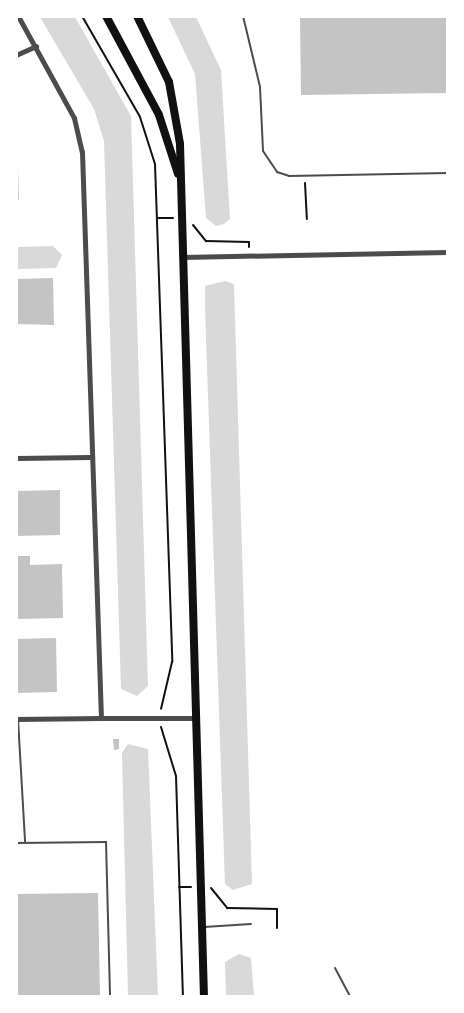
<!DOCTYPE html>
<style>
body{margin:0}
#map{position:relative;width:464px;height:1013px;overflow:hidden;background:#fff;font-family:"Golos Text",sans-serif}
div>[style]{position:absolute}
.water>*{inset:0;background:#d9d9d9}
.building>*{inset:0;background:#c4c4c4}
.path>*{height:2px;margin:-1px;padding:0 1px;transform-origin:1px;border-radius:1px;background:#111}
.service>*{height:2px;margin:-1px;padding:0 1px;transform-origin:1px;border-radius:1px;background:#4c4c4c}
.minor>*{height:5px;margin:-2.5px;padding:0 2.5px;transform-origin:2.5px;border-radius:2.5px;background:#4c4c4c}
.secondary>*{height:8px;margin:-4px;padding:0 4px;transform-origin:4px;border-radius:4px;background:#111}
span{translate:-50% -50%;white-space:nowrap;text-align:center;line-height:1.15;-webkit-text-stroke:6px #fff;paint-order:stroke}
.frame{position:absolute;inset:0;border:18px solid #fff;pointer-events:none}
</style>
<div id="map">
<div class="water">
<i style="clip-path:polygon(40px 17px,75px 17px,131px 116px,148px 686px,137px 696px,121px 689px,104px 141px,94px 109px)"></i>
<i style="clip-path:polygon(168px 17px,196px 17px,221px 70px,230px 219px,224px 224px,216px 226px,206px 218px,195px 74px)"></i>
<i style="clip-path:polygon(53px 246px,62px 255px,56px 268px,17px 269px,17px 247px)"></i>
<i style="clip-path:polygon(225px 281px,234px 284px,252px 884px,233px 890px,225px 884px,205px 309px,205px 286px)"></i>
<i style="clip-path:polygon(128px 744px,148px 749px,158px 996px,128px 996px,122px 753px)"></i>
<i style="clip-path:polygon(239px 954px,251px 958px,254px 996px,226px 996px,225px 962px)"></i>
</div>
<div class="building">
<i style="clip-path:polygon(300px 16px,448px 16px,448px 93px,301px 95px)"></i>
<i style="clip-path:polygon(16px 168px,18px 168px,19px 200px,16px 200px)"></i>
<i style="clip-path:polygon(53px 278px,54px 325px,16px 324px,16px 279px)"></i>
<i style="clip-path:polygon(60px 490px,60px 535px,16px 536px,16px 491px)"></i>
<i style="clip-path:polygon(16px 556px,30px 556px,30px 565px,62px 564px,63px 618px,16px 619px)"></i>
<i style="clip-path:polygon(56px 638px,57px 692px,16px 693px,16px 639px)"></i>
<i style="clip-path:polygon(113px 739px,119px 739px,119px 749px,114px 750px)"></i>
<i style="clip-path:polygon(98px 893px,100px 996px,16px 996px,16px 894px)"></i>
</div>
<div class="path">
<i style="left:82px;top:16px;width:116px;rotate:60.1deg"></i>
<i style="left:140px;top:117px;width:49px;rotate:72.3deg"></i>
<i style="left:155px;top:164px;width:498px;rotate:88deg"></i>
<i style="left:172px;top:662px;width:48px;rotate:103.2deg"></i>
<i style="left:305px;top:183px;width:36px;rotate:87deg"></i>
<i style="left:158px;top:218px;width:15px"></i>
<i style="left:193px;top:225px;width:21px;rotate:51deg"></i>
<i style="left:206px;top:241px;width:43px;rotate:1.3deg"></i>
<i style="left:249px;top:242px;width:5px;rotate:90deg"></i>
<i style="left:161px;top:727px;width:51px;rotate:73deg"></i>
<i style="left:176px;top:776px;width:220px;rotate:88.2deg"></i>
<i style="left:179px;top:887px;width:12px"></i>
<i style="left:211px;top:888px;width:26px;rotate:51deg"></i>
<i style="left:227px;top:908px;width:50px;rotate:1.1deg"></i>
<i style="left:277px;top:909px;width:19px;rotate:90deg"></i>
</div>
<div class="service">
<i style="left:243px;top:16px;width:73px;rotate:76.5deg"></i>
<i style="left:260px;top:87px;width:64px;rotate:87.3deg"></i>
<i style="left:263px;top:151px;width:25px;rotate:56deg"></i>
<i style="left:277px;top:172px;width:13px;rotate:18deg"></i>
<i style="left:289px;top:176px;width:159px;rotate:-1.1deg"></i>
<i style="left:18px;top:719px;width:123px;rotate:86.7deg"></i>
<i style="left:16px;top:843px;width:90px;rotate:-0.6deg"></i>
<i style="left:106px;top:842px;width:154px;rotate:88.5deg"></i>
<i style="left:204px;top:927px;width:47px;rotate:-3.7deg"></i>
<i style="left:335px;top:968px;width:32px;rotate:62deg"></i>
</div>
<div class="minor">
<i style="left:18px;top:16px;width:116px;rotate:61.2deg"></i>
<i style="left:74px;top:118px;width:35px;rotate:77deg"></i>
<i style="left:82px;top:152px;width:566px;rotate:88.08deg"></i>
<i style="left:101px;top:718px;width:91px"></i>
<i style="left:16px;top:55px;width:22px;rotate:-24deg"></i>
<i style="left:182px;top:257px;width:266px;rotate:-1.1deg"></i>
<i style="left:16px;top:458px;width:75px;rotate:-0.8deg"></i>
<i style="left:16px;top:719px;width:85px;rotate:-0.7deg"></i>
</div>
<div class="secondary">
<i style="left:106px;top:16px;width:112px;rotate:61.8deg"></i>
<i style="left:159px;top:115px;width:62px;rotate:72.1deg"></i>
<i style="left:137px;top:16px;width:73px;rotate:64.1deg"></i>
<i style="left:169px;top:82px;width:63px;rotate:79.9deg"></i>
<i style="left:180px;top:144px;width:852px;rotate:88.39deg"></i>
</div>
<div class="frame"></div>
</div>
